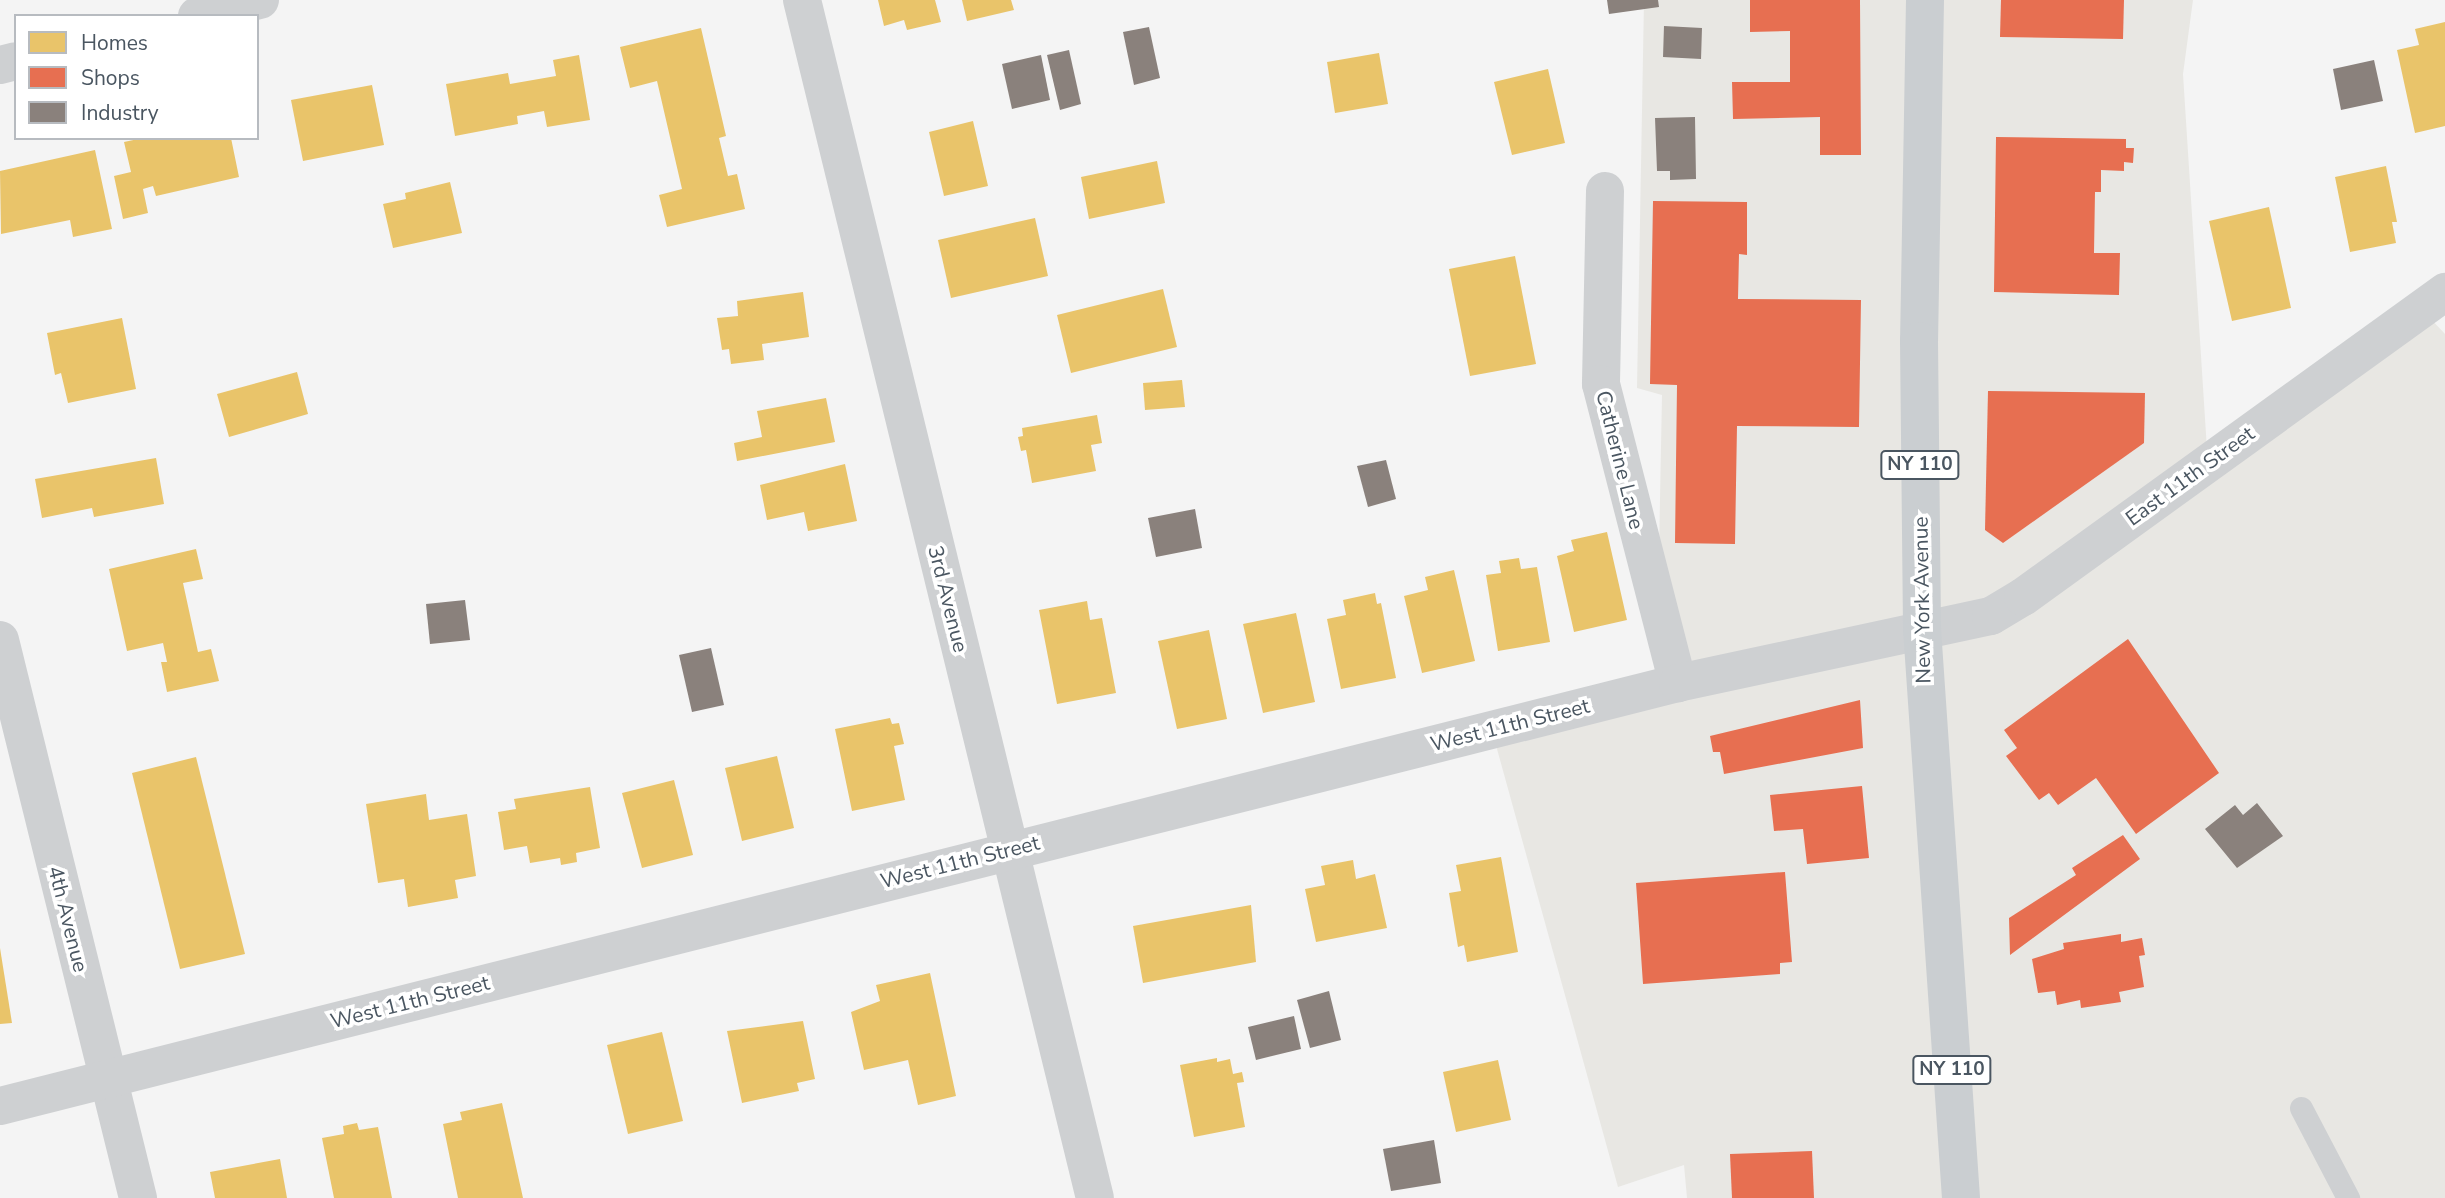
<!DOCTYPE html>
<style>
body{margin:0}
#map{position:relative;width:2445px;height:1198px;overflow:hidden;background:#f4f4f4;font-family:"Nunito Sans",sans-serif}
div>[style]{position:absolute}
.commercial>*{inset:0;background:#e8e7e3}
.homes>*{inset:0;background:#e9c46a}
.shops>*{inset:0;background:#e76f51}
.industry>*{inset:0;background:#8a817c}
.service>*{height:23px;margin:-11.5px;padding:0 11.5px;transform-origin:11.5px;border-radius:11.5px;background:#ced0d2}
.minor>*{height:38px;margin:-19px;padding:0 19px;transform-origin:19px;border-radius:19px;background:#ced0d2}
.tertiary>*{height:38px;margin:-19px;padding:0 19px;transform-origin:19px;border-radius:19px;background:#ced0d2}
.primary>*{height:38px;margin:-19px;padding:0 19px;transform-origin:19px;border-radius:19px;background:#caced1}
span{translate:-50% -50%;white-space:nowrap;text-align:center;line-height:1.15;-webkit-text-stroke:7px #fff;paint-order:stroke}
.shield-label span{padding:2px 5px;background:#fff;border:2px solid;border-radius:5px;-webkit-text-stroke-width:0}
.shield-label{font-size:19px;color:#4a5661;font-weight:700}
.street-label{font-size:21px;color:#4a5661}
.legend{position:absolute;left:14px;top:14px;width:245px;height:126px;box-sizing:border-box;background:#fff;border:2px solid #b7bbc0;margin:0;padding:9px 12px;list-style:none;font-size:21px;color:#4a5661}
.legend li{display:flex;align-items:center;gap:14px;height:35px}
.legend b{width:35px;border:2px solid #b7bbc0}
</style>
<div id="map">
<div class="commercial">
<i style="clip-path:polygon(1644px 0,2193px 0,2183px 74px,2209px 481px,2428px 316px,2445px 334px,2445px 1198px,1687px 1198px,1684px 1165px,1618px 1187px,1489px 720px,1686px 671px,1659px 552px,1662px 395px,1637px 388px)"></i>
</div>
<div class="homes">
<i style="clip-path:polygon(878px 0,935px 0,941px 22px,907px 30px,904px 20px,884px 26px)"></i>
<i style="clip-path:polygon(962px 0,1011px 0,1014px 10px,967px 21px)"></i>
<i style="clip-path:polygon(2445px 22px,2445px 126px,2415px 133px,2397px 50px,2419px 45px,2415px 29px)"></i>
<i style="clip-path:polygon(701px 28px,726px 136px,719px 138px,728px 176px,737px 174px,745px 209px,667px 227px,659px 195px,682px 189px,657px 81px,630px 88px,620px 47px)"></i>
<i style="clip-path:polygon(1379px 53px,1388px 104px,1335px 113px,1327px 62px)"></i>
<i style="clip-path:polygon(579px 55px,590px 120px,547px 127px,544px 111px,517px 116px,518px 124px,455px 136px,446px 84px,508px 73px,510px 84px,556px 76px,553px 60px)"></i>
<i style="clip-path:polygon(1548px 69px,1565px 143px,1512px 155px,1494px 82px)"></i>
<i style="clip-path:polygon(372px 85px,384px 145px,303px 161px,291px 100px)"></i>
<i style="clip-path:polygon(973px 121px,988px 186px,944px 196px,929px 132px)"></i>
<i style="clip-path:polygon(143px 138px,231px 138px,239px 177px,156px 196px,153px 186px,143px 189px,148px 213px,123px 219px,114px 176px,131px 172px,124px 142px)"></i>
<i style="clip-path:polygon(95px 150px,112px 229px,73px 237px,70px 220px,1px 234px,0 171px)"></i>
<i style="clip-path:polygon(1157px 161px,1165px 203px,1089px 219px,1081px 177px)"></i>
<i style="clip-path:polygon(2386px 166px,2397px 222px,2392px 222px,2396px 243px,2350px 252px,2335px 177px)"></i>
<i style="clip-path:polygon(450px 182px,462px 233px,393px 248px,383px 204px,406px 199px,405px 193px)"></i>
<i style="clip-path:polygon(2269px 207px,2291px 308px,2232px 321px,2209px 221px)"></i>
<i style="clip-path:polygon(1035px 218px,1048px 276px,951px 298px,938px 240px)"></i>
<i style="clip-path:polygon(1515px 256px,1536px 364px,1470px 376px,1449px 269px)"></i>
<i style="clip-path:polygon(1163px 289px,1177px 347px,1071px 373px,1057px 315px)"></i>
<i style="clip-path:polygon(803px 292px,809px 337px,762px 344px,764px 360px,731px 364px,729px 349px,722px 350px,717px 318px,738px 316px,737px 301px)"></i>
<i style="clip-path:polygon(122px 318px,136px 389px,68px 403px,61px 373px,55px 375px,47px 333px)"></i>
<i style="clip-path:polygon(297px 372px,308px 414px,229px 437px,217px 394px)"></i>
<i style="clip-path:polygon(1182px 380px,1185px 407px,1145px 410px,1143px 383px)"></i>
<i style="clip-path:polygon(826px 398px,835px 442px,737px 461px,734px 443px,762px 437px,757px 411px)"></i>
<i style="clip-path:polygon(1097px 415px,1102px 443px,1091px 445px,1096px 471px,1032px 483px,1026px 450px,1021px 451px,1018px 437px,1023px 436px,1022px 428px)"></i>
<i style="clip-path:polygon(156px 458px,164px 504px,94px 517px,92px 508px,42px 518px,35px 479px)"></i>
<i style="clip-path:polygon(845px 464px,857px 521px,808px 531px,804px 512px,767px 520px,760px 485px)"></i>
<i style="clip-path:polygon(1607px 532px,1627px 620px,1574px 632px,1557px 556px,1574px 551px,1571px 540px)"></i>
<i style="clip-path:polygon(196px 549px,203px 579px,183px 583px,198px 652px,211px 649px,219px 681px,167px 692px,161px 662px,167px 662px,163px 643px,127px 651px,109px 569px)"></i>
<i style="clip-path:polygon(1519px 558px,1521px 569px,1537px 567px,1550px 642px,1498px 651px,1486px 575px,1501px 573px,1499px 561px)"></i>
<i style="clip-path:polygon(1454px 570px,1475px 661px,1422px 673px,1404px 596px,1428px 590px,1425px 577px)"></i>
<i style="clip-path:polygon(1375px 593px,1377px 604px,1381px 603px,1396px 678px,1341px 689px,1327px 619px,1346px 615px,1343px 600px)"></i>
<i style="clip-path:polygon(1087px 601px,1090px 620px,1102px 618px,1116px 693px,1057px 704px,1039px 610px)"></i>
<i style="clip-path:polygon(1296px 613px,1315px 702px,1263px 713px,1243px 624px)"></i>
<i style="clip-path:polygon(1209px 630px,1227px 719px,1177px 729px,1158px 641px)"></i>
<i style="clip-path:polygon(890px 718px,892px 724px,899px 723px,904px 744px,894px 746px,905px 800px,852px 811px,835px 729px)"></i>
<i style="clip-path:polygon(777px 756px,794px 828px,742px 841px,725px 768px)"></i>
<i style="clip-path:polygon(196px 757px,245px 954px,180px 969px,132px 773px)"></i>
<i style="clip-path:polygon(674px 780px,693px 855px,642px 868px,622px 793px)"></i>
<i style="clip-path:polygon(590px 787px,600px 848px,576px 853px,577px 862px,561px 865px,560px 858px,530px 863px,527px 846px,504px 850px,498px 812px,516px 809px,514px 799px)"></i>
<i style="clip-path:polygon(426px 794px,429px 820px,467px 814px,476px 876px,455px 880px,458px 898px,408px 907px,404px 879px,378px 883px,366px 804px)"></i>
<i style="clip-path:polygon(1501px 857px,1518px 952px,1467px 962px,1464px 945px,1458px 947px,1449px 893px,1461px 891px,1456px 865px)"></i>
<i style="clip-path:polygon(1353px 860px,1356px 879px,1375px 874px,1387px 928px,1316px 942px,1305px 889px,1325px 885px,1321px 866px)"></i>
<i style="clip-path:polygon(1251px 905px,1256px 962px,1143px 983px,1133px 926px)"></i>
<i style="clip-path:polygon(0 948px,12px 1023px,0 1024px)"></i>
<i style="clip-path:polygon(930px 973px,956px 1096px,918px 1105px,908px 1060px,864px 1070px,851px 1012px,880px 1001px,876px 985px)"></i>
<i style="clip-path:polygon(803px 1021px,815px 1079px,797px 1083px,799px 1091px,742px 1103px,727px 1031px)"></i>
<i style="clip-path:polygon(662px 1032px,683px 1121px,628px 1134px,607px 1045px)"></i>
<i style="clip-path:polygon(1217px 1058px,1217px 1062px,1230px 1059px,1233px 1074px,1242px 1072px,1244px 1082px,1237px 1083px,1245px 1127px,1194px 1137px,1180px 1065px)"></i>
<i style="clip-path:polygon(1498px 1060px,1511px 1120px,1456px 1132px,1443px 1072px)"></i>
<i style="clip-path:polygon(502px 1103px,523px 1198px,458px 1198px,443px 1124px,462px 1120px,460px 1112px)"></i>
<i style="clip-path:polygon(357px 1123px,359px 1130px,378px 1127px,392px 1198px,334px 1198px,322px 1138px,344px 1134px,343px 1126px)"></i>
<i style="clip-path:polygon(280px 1159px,287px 1198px,215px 1198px,210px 1172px)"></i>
</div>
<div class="shops">
<i style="clip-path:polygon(1750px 0,1860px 0,1861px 155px,1820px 155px,1820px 117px,1733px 119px,1732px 82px,1790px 82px,1790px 31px,1750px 32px)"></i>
<i style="clip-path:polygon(2001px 0,2124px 0,2123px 39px,2000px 37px)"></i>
<i style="clip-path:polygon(1996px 137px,2126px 139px,2126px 148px,2134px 148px,2133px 163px,2124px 162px,2124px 171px,2101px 170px,2101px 192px,2095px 192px,2094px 253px,2120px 253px,2119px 295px,1994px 292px)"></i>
<i style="clip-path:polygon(1653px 201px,1747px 202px,1747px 255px,1739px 254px,1738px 299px,1861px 300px,1859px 427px,1737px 426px,1735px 544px,1675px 543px,1677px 385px,1650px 384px)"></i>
<i style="clip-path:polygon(1988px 391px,2145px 393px,2144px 443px,2003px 543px,1985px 530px)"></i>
<i style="clip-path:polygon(2128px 639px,2219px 773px,2136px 834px,2096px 778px,2058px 805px,2049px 793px,2039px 800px,2006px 756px,2017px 748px,2004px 730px)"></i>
<i style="clip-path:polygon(1860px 700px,1863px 748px,1724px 774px,1720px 752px,1713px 752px,1710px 736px)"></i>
<i style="clip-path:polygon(1862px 786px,1869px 858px,1807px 864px,1803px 829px,1774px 831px,1770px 795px)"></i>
<i style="clip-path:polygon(2123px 835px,2140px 859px,2010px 955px,2009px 918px,2076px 875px,2072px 868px)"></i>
<i style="clip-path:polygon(1785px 872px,1792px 962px,1780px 963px,1780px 974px,1643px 984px,1636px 883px)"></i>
<i style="clip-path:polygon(2121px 934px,2121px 942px,2142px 938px,2145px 955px,2139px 956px,2144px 987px,2119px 992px,2121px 1002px,2081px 1008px,2080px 1000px,2057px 1005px,2055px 991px,2038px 993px,2032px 959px,2064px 949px,2063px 943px)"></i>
<i style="clip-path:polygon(1812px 1151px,1814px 1198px,1732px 1198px,1730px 1154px)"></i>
</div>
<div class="industry">
<i style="clip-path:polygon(1607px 0,1658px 0,1659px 7px,1609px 14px)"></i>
<i style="clip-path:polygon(1664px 26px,1702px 28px,1701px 59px,1663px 57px)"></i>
<i style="clip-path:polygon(1149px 27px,1160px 78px,1134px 85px,1123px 32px)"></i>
<i style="clip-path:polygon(1069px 50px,1081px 104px,1060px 110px,1047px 55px)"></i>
<i style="clip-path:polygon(1041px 55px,1050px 100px,1012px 109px,1002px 64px)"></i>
<i style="clip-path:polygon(2374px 60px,2383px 101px,2341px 110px,2333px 69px)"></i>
<i style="clip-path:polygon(1695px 117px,1696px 179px,1670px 180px,1670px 171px,1657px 171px,1655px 118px)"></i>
<i style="clip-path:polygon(1386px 460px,1396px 499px,1368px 507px,1357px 466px)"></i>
<i style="clip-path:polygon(1195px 509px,1202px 548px,1156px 557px,1148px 518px)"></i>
<i style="clip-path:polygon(465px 600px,470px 640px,430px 644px,426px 604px)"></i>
<i style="clip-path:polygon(711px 648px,724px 705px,692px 712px,679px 655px)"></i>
<i style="clip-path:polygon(2257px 803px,2283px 836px,2237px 868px,2205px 829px,2235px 805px,2243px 815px)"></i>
<i style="clip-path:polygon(1329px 991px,1341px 1040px,1310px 1048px,1297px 1000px)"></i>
<i style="clip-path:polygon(1294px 1016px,1301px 1049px,1256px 1060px,1248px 1027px)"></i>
<i style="clip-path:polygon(1434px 1140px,1441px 1183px,1391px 1191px,1383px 1149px)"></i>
</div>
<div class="service">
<i style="left:2301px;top:1108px;width:102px;rotate:62.4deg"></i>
</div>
<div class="minor">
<i style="left:802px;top:0;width:1233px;rotate:76.26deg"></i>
<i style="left:197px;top:16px;width:65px;rotate:-14.3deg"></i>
<i style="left:0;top:65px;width:16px;rotate:-14deg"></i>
<i style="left:1605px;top:191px;width:193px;rotate:91.2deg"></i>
<i style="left:1601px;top:384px;width:309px;rotate:75.6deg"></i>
<i style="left:0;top:640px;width:575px;rotate:76.11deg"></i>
</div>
<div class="tertiary">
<i style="left:0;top:1106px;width:1730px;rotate:-14.15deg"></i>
<i style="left:1678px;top:683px;width:320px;rotate:-12.1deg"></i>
<i style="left:1991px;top:616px;width:37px;rotate:-31deg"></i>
<i style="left:2023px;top:597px;width:521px;rotate:-35.86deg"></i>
</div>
<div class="primary">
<i style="left:1925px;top:0;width:341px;rotate:91deg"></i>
<i style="left:1919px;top:341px;width:288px;rotate:89.4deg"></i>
<i style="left:1922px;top:629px;width:570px;rotate:86.08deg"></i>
</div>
<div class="shield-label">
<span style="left:1920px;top:465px">NY 110</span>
<span style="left:1952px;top:1070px">NY 110</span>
</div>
<div class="street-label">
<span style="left:1620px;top:460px;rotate:76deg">Catherine Lane</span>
<span style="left:2190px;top:476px;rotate:-36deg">East 11th Street</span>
<span style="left:948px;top:599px;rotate:76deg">3rd Avenue</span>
<span style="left:1922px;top:600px;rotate:-91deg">New York Avenue</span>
<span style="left:1510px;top:725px;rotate:-14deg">West 11th Street</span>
<span style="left:960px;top:862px;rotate:-14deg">West 11th Street</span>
<span style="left:68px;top:919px;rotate:76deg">4th Avenue</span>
<span style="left:410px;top:1002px;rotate:-14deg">West 11th Street</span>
</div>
<ul class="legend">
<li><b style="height:19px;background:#e9c46a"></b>Homes</li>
<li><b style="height:19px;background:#e76f51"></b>Shops</li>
<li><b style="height:19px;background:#8a817c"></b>Industry</li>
</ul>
</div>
